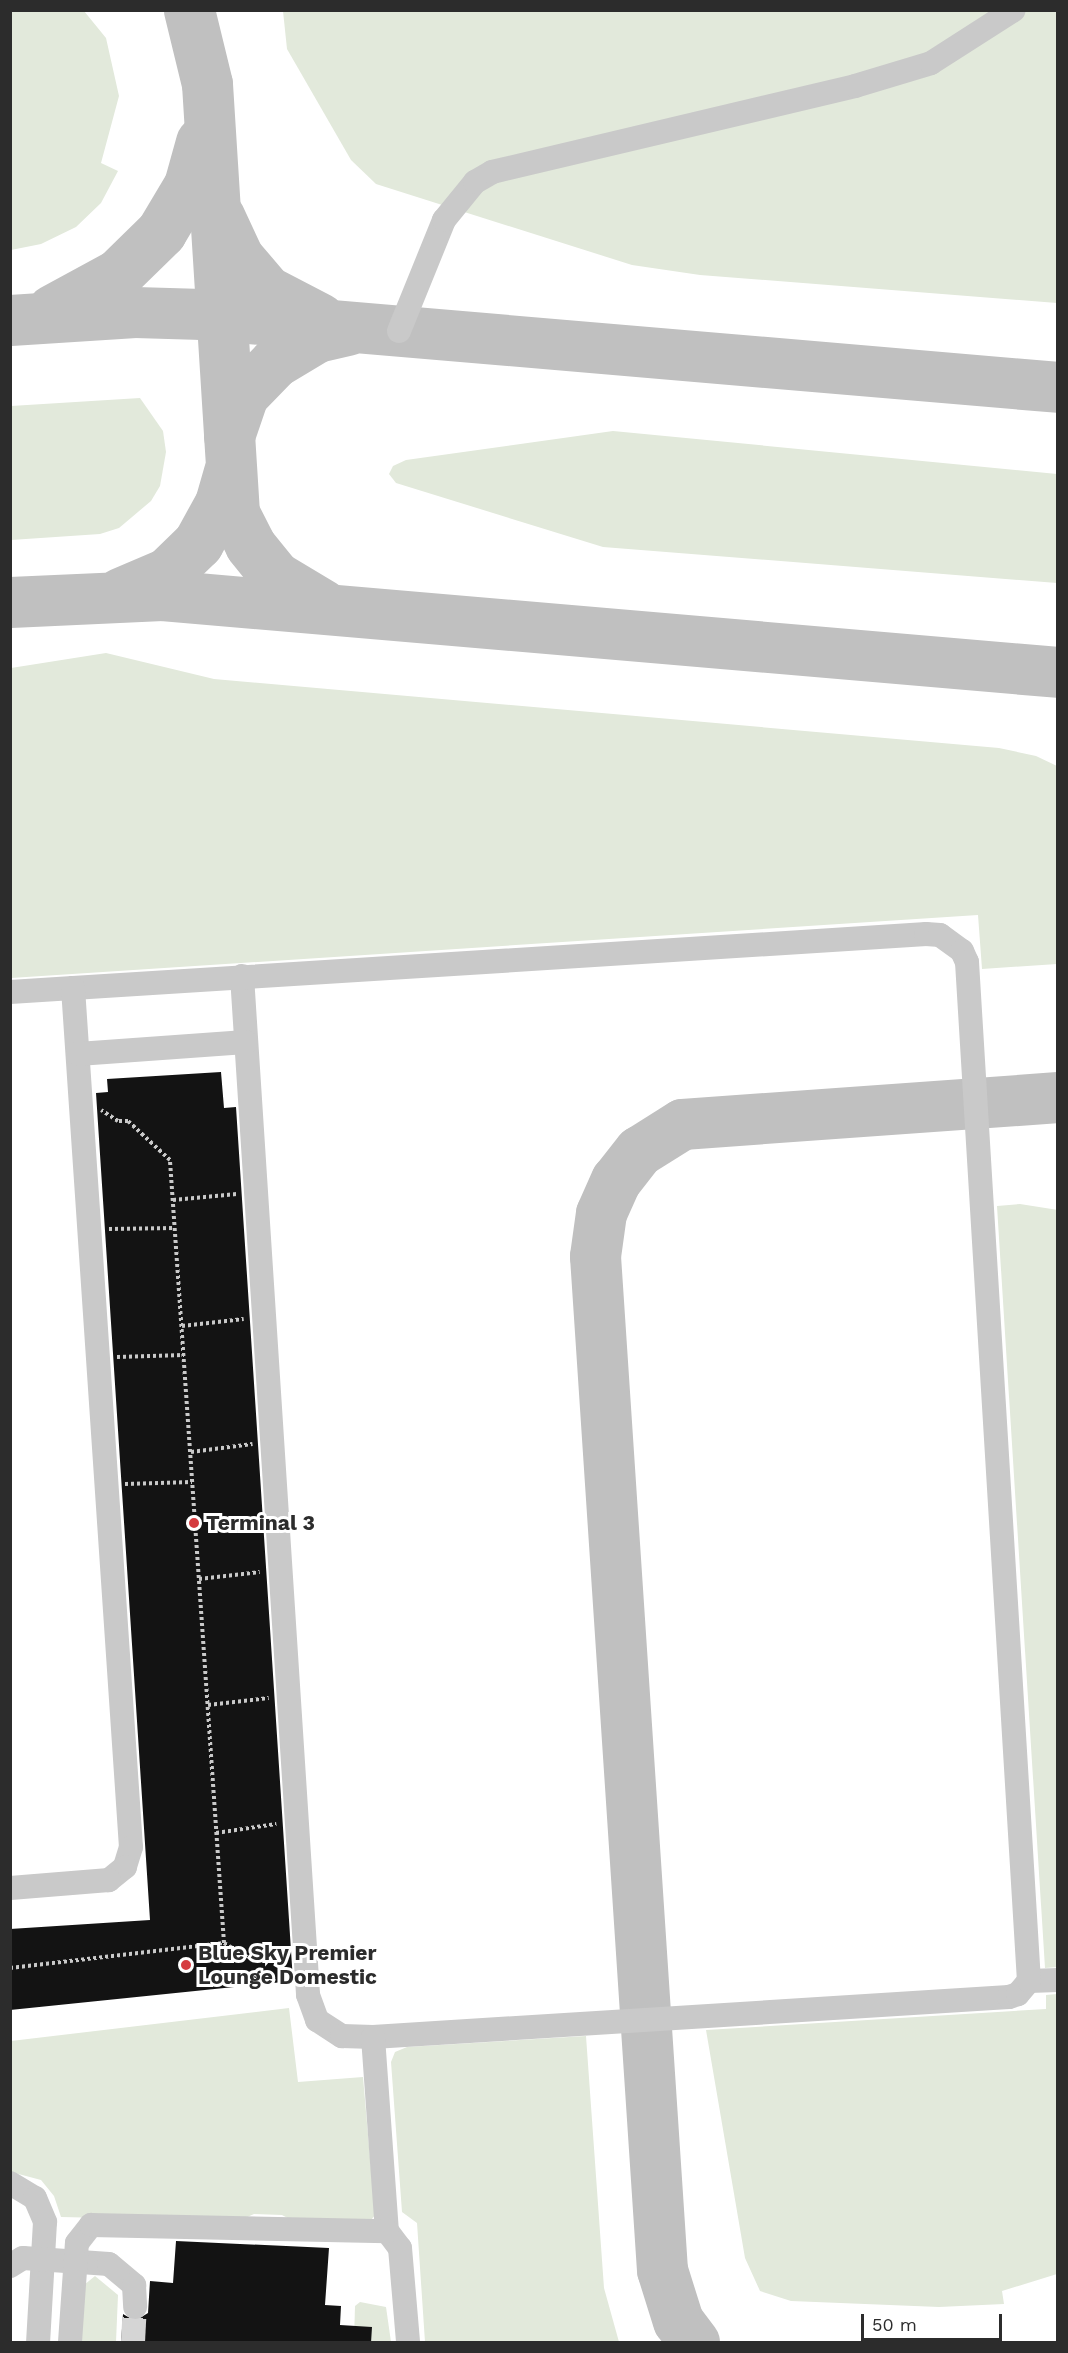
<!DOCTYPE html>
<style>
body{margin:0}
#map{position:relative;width:1068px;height:2353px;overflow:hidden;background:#fff;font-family:"Work Sans",sans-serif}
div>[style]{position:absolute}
.green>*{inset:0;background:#e2e9db}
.taxiway>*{height:51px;margin:-25.5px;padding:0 25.5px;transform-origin:25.5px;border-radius:25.5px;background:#c0c0c0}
.building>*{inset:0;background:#131313}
.minor-tunnel>*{height:24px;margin-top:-12px;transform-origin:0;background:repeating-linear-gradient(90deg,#d5d5d5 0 24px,transparent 0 36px)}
.path>*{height:4px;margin-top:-2px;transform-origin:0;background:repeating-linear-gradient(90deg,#c9c9c9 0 3px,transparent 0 6px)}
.minor>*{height:24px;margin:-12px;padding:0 12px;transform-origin:12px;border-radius:12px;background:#c9c9c9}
.dots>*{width:16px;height:16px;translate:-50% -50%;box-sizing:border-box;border:3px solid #fff;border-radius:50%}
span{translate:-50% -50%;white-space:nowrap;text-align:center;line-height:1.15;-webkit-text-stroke:6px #fff;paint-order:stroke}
.poi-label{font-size:21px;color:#2c2c2c;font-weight:700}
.left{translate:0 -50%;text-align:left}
.frame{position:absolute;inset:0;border:12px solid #2c2c2c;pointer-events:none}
.scale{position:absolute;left:861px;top:2314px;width:141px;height:27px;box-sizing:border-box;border:3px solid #2c2c2c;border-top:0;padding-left:8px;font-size:18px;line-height:21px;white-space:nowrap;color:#2c2c2c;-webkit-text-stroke:4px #fff;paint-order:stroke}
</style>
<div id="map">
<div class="green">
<i style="clip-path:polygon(11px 10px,84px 11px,106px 38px,119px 96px,101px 163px,118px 171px,101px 203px,76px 227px,41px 244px,11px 250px)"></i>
<i style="clip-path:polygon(283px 11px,1057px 11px,1057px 303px,700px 275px,632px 265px,376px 184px,351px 160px,287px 49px)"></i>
<i style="clip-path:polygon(140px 398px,163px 431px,166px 452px,160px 486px,151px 501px,119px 528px,100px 534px,11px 540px,11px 406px)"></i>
<i style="clip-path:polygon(613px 431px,1057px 474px,1057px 583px,603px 547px,396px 483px,389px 474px,393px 466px,406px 460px)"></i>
<i style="clip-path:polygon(106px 653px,214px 679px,999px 748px,1036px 756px,1057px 766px,1057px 964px,982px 969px,978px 915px,11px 978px,11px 668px)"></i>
<i style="clip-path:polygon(1020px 1204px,1058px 1210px,1058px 1967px,1045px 1968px,997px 1206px)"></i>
<i style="clip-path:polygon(1057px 1994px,1057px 2274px,1002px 2291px,1004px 2304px,939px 2307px,791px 2301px,760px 2291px,745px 2258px,706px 2030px,1046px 2009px,1046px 1995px)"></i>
<i style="clip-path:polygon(289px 2008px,298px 2082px,363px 2077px,375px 2215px,371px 2220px,295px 2222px,282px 2215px,254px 2214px,238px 2221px,61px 2217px,54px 2196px,41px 2180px,11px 2172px,11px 2041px)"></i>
<i style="clip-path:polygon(586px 2036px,604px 2288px,619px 2342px,425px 2342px,417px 2223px,402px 2212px,391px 2062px,395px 2052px,407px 2047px)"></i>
<i style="clip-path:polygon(95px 2276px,118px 2295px,116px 2342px,80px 2342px,84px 2285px)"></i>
<i style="clip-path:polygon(360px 2302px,386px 2307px,391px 2342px,354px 2342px,355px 2306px)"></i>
</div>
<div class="taxiway">
<i style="left:189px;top:10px;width:76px;rotate:76.3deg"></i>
<i style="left:207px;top:84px;width:430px;rotate:86.4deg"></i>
<i style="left:234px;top:513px;width:36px;rotate:63deg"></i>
<i style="left:250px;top:545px;width:40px;rotate:51deg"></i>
<i style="left:275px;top:576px;width:56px;rotate:31.1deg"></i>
<i style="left:219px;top:216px;width:45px;rotate:65.1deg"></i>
<i style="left:238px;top:257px;width:45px;rotate:49.5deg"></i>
<i style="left:267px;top:291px;width:59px;rotate:27.4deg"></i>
<i style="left:52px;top:310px;width:75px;rotate:-28.6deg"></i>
<i style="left:118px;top:274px;width:60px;rotate:-44.3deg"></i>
<i style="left:161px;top:232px;width:55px;rotate:-59.2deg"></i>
<i style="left:189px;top:185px;width:45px;rotate:-74.4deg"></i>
<i style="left:10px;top:320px;width:125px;rotate:-3.7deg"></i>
<i style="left:135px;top:312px;width:67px;rotate:1.7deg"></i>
<i style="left:202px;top:314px;width:859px;rotate:4.87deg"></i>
<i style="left:229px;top:436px;width:43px;rotate:-71.1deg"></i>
<i style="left:243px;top:395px;width:46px;rotate:-45.9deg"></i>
<i style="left:275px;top:362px;width:49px;rotate:-30.8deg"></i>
<i style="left:317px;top:337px;width:31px;rotate:-13deg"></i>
<i style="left:120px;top:593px;width:51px;rotate:-23.1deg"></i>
<i style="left:167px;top:573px;width:43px;rotate:-44.1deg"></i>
<i style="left:198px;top:543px;width:46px;rotate:-61.2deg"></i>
<i style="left:220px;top:503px;width:33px;rotate:-74deg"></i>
<i style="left:10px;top:602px;width:152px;rotate:-2.6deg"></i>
<i style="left:162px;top:595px;width:899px;rotate:4.91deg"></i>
<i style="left:694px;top:2342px;width:26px;rotate:-127deg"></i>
<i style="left:678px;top:2321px;width:53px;rotate:-107.4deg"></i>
<i style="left:662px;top:2270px;width:1016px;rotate:-93.78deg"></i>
<i style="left:595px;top:1256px;width:43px;rotate:-82.1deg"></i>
<i style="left:601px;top:1213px;width:36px;rotate:-66deg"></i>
<i style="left:616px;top:1180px;width:37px;rotate:-52deg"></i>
<i style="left:639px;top:1151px;width:51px;rotate:-32.1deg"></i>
<i style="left:682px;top:1124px;width:377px;rotate:-4.1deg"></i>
</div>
<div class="building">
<i style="clip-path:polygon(221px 1072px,224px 1108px,236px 1107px,293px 1981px,10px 2010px,10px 1929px,150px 1920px,96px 1093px,108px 1092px,107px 1079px)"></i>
<i style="clip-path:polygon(176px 2241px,329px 2248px,325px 2305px,341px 2306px,340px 2325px,372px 2327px,371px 2343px,121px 2343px,123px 2314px,135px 2321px,148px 2313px,150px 2281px,173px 2283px)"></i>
</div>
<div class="minor-tunnel">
<i style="left:133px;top:2342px;width:35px;rotate:-87deg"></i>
</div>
<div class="path">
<i style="left:173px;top:1200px;width:64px;rotate:-5.4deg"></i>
<i style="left:109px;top:1229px;width:66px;rotate:-0.9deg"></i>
<i style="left:182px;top:1326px;width:62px;rotate:-6.4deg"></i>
<i style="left:117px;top:1357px;width:67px;rotate:-1.7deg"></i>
<i style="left:191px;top:1452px;width:62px;rotate:-7.5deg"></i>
<i style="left:125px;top:1484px;width:67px;rotate:-1.7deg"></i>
<i style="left:199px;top:1579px;width:61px;rotate:-6.5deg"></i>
<i style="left:208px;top:1705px;width:61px;rotate:-6.5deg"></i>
<i style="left:216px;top:1833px;width:61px;rotate:-8.5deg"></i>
<i style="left:224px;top:1943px;width:29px;rotate:31deg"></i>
<i style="left:249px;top:1958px;width:37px;rotate:-5deg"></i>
<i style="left:10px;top:1968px;width:215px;rotate:-6.7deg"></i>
<i style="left:224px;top:1943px;width:785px;rotate:-93.95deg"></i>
<i style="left:170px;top:1160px;width:57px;rotate:-137.1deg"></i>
<i style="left:128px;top:1121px;width:10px;rotate:180deg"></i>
<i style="left:118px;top:1121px;width:20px;rotate:-147deg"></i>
</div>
<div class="minor">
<i style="left:399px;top:331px;width:120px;rotate:-67.9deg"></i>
<i style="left:444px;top:220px;width:49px;rotate:-50.8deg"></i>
<i style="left:475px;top:182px;width:20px;rotate:-30deg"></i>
<i style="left:492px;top:172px;width:373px;rotate:-13.3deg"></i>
<i style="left:855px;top:86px;width:79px;rotate:-16.8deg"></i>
<i style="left:931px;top:63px;width:98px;rotate:-32.6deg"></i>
<i style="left:242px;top:976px;width:1021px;rotate:86.29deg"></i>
<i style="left:308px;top:1995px;width:27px;rotate:70deg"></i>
<i style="left:317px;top:2020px;width:30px;rotate:33deg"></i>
<i style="left:342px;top:2036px;width:31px;rotate:2deg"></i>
<i style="left:373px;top:2037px;width:637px;rotate:-3.6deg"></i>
<i style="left:1009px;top:1997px;width:9px;rotate:-18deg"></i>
<i style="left:1018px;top:1994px;width:17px;rotate:-50deg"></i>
<i style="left:1029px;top:1981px;width:29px;rotate:-2deg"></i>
<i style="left:73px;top:988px;width:855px;rotate:-3.62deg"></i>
<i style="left:926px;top:934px;width:14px;rotate:4deg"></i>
<i style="left:940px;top:935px;width:27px;rotate:36deg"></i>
<i style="left:962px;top:951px;width:12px;rotate:66deg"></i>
<i style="left:967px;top:962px;width:1021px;rotate:86.52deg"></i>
<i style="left:10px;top:992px;width:63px;rotate:-3.6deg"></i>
<i style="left:73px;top:988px;width:861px;rotate:86.14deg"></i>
<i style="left:131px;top:1847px;width:21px;rotate:107deg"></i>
<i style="left:125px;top:1867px;width:21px;rotate:141deg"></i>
<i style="left:109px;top:1880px;width:99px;rotate:175.4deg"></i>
<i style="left:78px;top:1054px;width:168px;rotate:-4.1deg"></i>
<i style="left:373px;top:2037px;width:195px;rotate:85.9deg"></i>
<i style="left:387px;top:2231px;width:21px;rotate:53deg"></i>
<i style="left:400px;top:2248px;width:94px;rotate:85.1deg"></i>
<i style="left:10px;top:2183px;width:29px;rotate:31deg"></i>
<i style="left:35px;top:2198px;width:26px;rotate:67deg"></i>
<i style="left:45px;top:2222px;width:120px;rotate:93.3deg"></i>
<i style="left:10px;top:2266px;width:15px;rotate:-32deg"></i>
<i style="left:23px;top:2258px;width:86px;rotate:4deg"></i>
<i style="left:109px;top:2264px;width:33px;rotate:40deg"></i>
<i style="left:134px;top:2285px;width:22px;rotate:87deg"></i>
<i style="left:70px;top:2342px;width:99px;rotate:-86deg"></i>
<i style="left:77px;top:2243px;width:23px;rotate:-52deg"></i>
<i style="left:91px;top:2225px;width:296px;rotate:1.2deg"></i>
</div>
<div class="dots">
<i style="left:194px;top:1523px;background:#d53c40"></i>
<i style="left:186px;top:1965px;background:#d53c40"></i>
</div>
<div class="poi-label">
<span class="left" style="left:206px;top:1523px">Terminal 3</span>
<span class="left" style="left:198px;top:1965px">Blue Sky Premier<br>Lounge Domestic</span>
</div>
<div class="frame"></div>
<div class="scale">50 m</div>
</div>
